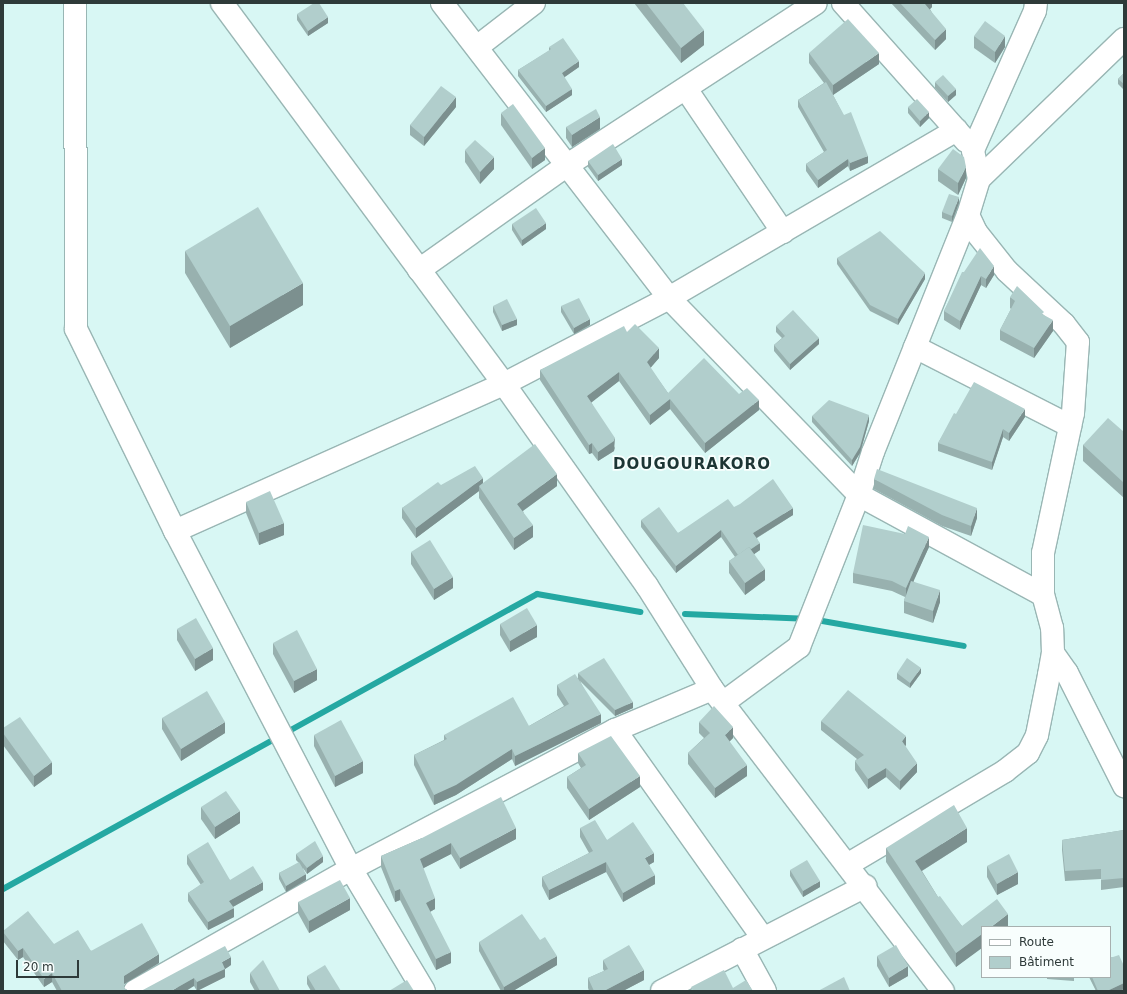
<!DOCTYPE html>
<meta charset="utf-8">
<style>
body{margin:0}
#map{position:relative;width:1127px;height:994px;overflow:hidden;background:#d8f7f4;font-family:"DejaVu Sans",sans-serif}
div>[style]{position:absolute}
.stream>*{height:6px;margin:-3px;padding:0 3px;transform-origin:3px;border-radius:3px;background:#24a8a2}
.roads{filter:drop-shadow(1px 0 #99b6b4) drop-shadow(-1px 0 #99b6b4) drop-shadow(0 1px #99b6b4) drop-shadow(0 -1px #99b6b4)}
.minor>*{height:22px;margin:-11px;padding:0 11px;transform-origin:11px;border-radius:11px;background:#fff}
.major>*{height:22px;margin:-11px;padding:0 11px;transform-origin:11px;border-radius:11px;background:#fff}
.wall>*{inset:0;background:#98b1af}
.shaded-wall>*{inset:0;background:#7c908f}
.building>*{inset:0;background:#b1cecc}
span{translate:-50% -50%;white-space:nowrap;text-align:center;line-height:1.15;-webkit-text-stroke:3.5px #f8fefd;paint-order:stroke}
.district-label{font-size:15px;color:#1c3534;font-weight:700;letter-spacing:1px}
.frame{position:absolute;inset:0;border:4px solid #2e3a39;pointer-events:none}
.legend{position:absolute;left:981px;top:926px;width:130px;height:52px;box-sizing:border-box;background:#f8fefd;border:1px solid #a7b0af;margin:0;padding:5px 7px;list-style:none;font-size:12px;color:#2e3a39}
.legend li{display:flex;align-items:center;gap:8px;height:20px}
.legend b{width:20px;border:1px solid #a7b0af}
.scale{position:absolute;left:16px;top:960px;width:63px;height:18px;box-sizing:border-box;border:2px solid #2e3a39;border-top:0;padding-left:5px;font-size:12px;line-height:14px;white-space:nowrap;color:#2e3a39;-webkit-text-stroke:3px #f8fefd;paint-order:stroke}
</style>
<div id="map">
<div class="stream">
<i style="left:685px;top:614px;width:126px;rotate:2.3deg"></i>
<i style="left:811px;top:619px;width:155px;rotate:10deg"></i>
<i style="left:3px;top:889px;width:610px;rotate:-28.92deg"></i>
<i style="left:537px;top:594px;width:105px;rotate:9.9deg"></i>
</div>
<div class="roads">
<div class="minor">
<i style="left:75px;top:3px;width:326px;rotate:89.8deg"></i>
<i style="left:76px;top:329px;width:225px;rotate:63.9deg"></i>
<i style="left:175px;top:531px;width:381px;rotate:62.5deg"></i>
<i style="left:351px;top:869px;width:142px;rotate:59.1deg"></i>
<i style="left:442px;top:3px;width:372px;rotate:52.4deg"></i>
<i style="left:669px;top:298px;width:274px;rotate:46deg"></i>
<i style="left:859px;top:495px;width:209px;rotate:28.5deg"></i>
<i style="left:843px;top:3px;width:185px;rotate:48.3deg"></i>
<i style="left:477px;top:47px;width:72px;rotate:-37.7deg"></i>
<i style="left:686px;top:89px;width:173px;rotate:55.9deg"></i>
<i style="left:979px;top:179px;width:202px;rotate:-44deg"></i>
<i style="left:419px;top:270px;width:180px;rotate:-35.3deg"></i>
<i style="left:566px;top:166px;width:298px;rotate:-33.1deg"></i>
<i style="left:915px;top:347px;width:174px;rotate:27deg"></i>
<i style="left:175px;top:531px;width:360px;rotate:-24.1deg"></i>
<i style="left:504px;top:384px;width:186px;rotate:-27.5deg"></i>
<i style="left:669px;top:298px;width:333px;rotate:-30.3deg"></i>
<i style="left:1053px;top:653px;width:24px;rotate:55deg"></i>
<i style="left:1067px;top:673px;width:127px;rotate:63.2deg"></i>
<i style="left:724px;top:702px;width:93px;rotate:-36.3deg"></i>
<i style="left:799px;top:647px;width:163px;rotate:-68.5deg"></i>
<i style="left:859px;top:495px;width:45px;rotate:-72deg"></i>
<i style="left:873px;top:452px;width:255px;rotate:-68.2deg"></i>
<i style="left:968px;top:215px;width:38px;rotate:-73deg"></i>
<i style="left:979px;top:179px;width:30px;rotate:-102deg"></i>
<i style="left:973px;top:150px;width:152px;rotate:-66deg"></i>
<i style="left:1035px;top:11px;width:8px;rotate:-83deg"></i>
<i style="left:615px;top:730px;width:255px;rotate:54.6deg"></i>
<i style="left:847px;top:865px;width:184px;rotate:-30.7deg"></i>
<i style="left:1005px;top:771px;width:29px;rotate:-38deg"></i>
<i style="left:1028px;top:753px;width:20px;rotate:-63deg"></i>
<i style="left:1037px;top:735px;width:61px;rotate:-78.7deg"></i>
<i style="left:1049px;top:675px;width:22px;rotate:-80deg"></i>
<i style="left:1053px;top:653px;width:25px;rotate:-92deg"></i>
<i style="left:1052px;top:628px;width:34px;rotate:-105deg"></i>
<i style="left:1043px;top:595px;width:42px;rotate:-90deg"></i>
<i style="left:1043px;top:553px;width:143px;rotate:-77.9deg"></i>
<i style="left:1073px;top:413px;width:71px;rotate:-86deg"></i>
<i style="left:1078px;top:342px;width:23px;rotate:-128deg"></i>
<i style="left:1064px;top:324px;width:78px;rotate:-137.1deg"></i>
<i style="left:1007px;top:271px;width:50px;rotate:-128.5deg"></i>
<i style="left:976px;top:232px;width:19px;rotate:-115deg"></i>
<i style="left:742px;top:949px;width:48px;rotate:61.3deg"></i>
<i style="left:135px;top:991px;width:248px;rotate:-29.5deg"></i>
<i style="left:351px;top:869px;width:298px;rotate:-27.8deg"></i>
<i style="left:615px;top:730px;width:105px;rotate:-22.9deg"></i>
<i style="left:662px;top:991px;width:229px;rotate:-27.3deg"></i>
</div>
<div class="major">
<i style="left:222px;top:3px;width:474px;rotate:53.5deg"></i>
<i style="left:504px;top:384px;width:247px;rotate:54.7deg"></i>
<i style="left:647px;top:586px;width:122px;rotate:57.7deg"></i>
<i style="left:712px;top:689px;width:380px;rotate:52.6deg"></i>
</div>
</div>
<div class="wall">
<i style="clip-path:polygon(634px 3px,683px 3px,704px 45px,681px 63px)"></i>
<i style="clip-path:polygon(891px 3px,932px 3px,932px 7px,930px 9px,946px 39px,935px 50px)"></i>
<i style="clip-path:polygon(297px 14px,328px 23px,308px 36px,297px 20px)"></i>
<i style="clip-path:polygon(974px 36px,1005px 47px,995px 63px,974px 48px)"></i>
<i style="clip-path:polygon(549px 47px,579px 67px,564px 77px,572px 95px,546px 112px,518px 76px,518px 70px,549px 51px)"></i>
<i style="clip-path:polygon(809px 53px,879px 64px,833px 95px,868px 163px,850px 171px,848px 166px,818px 188px,806px 171px,806px 164px,824px 152px,798px 107px,798px 100px,824px 83px,809px 63px)"></i>
<i style="clip-path:polygon(1124px 73px,1124px 90px,1118px 84px,1118px 79px)"></i>
<i style="clip-path:polygon(935px 82px,956px 95px,948px 102px,935px 88px)"></i>
<i style="clip-path:polygon(456px 107px,424px 146px,410px 135px,410px 125px)"></i>
<i style="clip-path:polygon(908px 107px,929px 118px,920px 127px,908px 113px)"></i>
<i style="clip-path:polygon(501px 113px,545px 160px,532px 169px,501px 125px)"></i>
<i style="clip-path:polygon(566px 127px,600px 129px,572px 147px,566px 138px)"></i>
<i style="clip-path:polygon(465px 150px,494px 169px,480px 184px,465px 162px)"></i>
<i style="clip-path:polygon(588px 161px,622px 165px,598px 181px,588px 167px)"></i>
<i style="clip-path:polygon(938px 169px,966px 178px,958px 195px,938px 181px)"></i>
<i style="clip-path:polygon(959px 203px,952px 222px,942px 218px,942px 212px)"></i>
<i style="clip-path:polygon(512px 224px,546px 229px,522px 246px,512px 230px)"></i>
<i style="clip-path:polygon(185px 251px,303px 305px,230px 348px,185px 273px)"></i>
<i style="clip-path:polygon(837px 258px,925px 279px,898px 325px,870px 311px,837px 264px)"></i>
<i style="clip-path:polygon(964px 272px,994px 275px,986px 288px,981px 285px,960px 330px,944px 320px,944px 311px)"></i>
<i style="clip-path:polygon(1010px 297px,1044px 315px,1053px 331px,1034px 358px,1000px 340px,1000px 330px,1011px 309px,1010px 308px)"></i>
<i style="clip-path:polygon(493px 306px,517px 325px,502px 331px,493px 312px)"></i>
<i style="clip-path:polygon(561px 306px,590px 325px,574px 334px,561px 312px)"></i>
<i style="clip-path:polygon(776px 326px,819px 344px,790px 370px,774px 351px,774px 345px,782px 338px,776px 332px)"></i>
<i style="clip-path:polygon(627px 332px,659px 358px,650px 368px,668px 393px,739px 394px,759px 410px,705px 453px,670px 409px,650px 425px,619px 381px,591px 402px,615px 448px,614px 451px,598px 461px,592px 453px,589px 454px,540px 380px,540px 370px)"></i>
<i style="clip-path:polygon(956px 414px,1025px 417px,1009px 441px,1003px 437px,992px 470px,938px 451px,938px 443px)"></i>
<i style="clip-path:polygon(812px 416px,869px 421px,860px 453px,852px 466px,812px 422px)"></i>
<i style="clip-path:polygon(1124px 432px,1124px 498px,1083px 461px,1083px 445px)"></i>
<i style="clip-path:polygon(874px 479px,977px 518px,971px 536px,942px 526px,874px 489px)"></i>
<i style="clip-path:polygon(483px 483px,557px 486px,523px 511px,533px 537px,514px 550px,479px 498px,479px 491px,416px 538px,402px 518px,402px 508px,441px 485px)"></i>
<i style="clip-path:polygon(246px 502px,284px 535px,259px 545px,246px 513px)"></i>
<i style="clip-path:polygon(734px 507px,793px 515px,757px 538px,760px 550px,754px 554px,765px 580px,745px 595px,729px 573px,729px 561px,735px 557px,721px 537px,676px 573px,641px 527px,641px 520px,678px 533px)"></i>
<i style="clip-path:polygon(929px 547px,913px 581px,940px 602px,933px 623px,904px 613px,904px 601px,905px 597px,892px 591px,853px 583px,853px 573px)"></i>
<i style="clip-path:polygon(411px 552px,453px 588px,434px 600px,411px 564px)"></i>
<i style="clip-path:polygon(500px 624px,537px 637px,510px 652px,500px 635px)"></i>
<i style="clip-path:polygon(177px 629px,213px 660px,195px 671px,177px 640px)"></i>
<i style="clip-path:polygon(273px 643px,317px 680px,294px 693px,273px 654px)"></i>
<i style="clip-path:polygon(578px 673px,633px 708px,615px 716px,580px 681px,601px 723px,515px 766px,512px 759px,456px 795px,434px 805px,414px 765px,414px 755px,444px 740px,444px 735px,529px 726px,564px 706px,557px 695px,557px 685px,578px 678px)"></i>
<i style="clip-path:polygon(897px 673px,921px 673px,910px 688px,897px 679px)"></i>
<i style="clip-path:polygon(162px 718px,225px 733px,181px 761px,162px 729px)"></i>
<i style="clip-path:polygon(821px 721px,906px 745px,905px 746px,917px 772px,900px 790px,886px 777px,868px 789px,855px 770px,855px 761px,857px 759px,821px 730px)"></i>
<i style="clip-path:polygon(699px 722px,733px 738px,729px 742px,747px 776px,715px 798px,688px 764px,688px 753px,704px 738px,699px 733px)"></i>
<i style="clip-path:polygon(3px 728px,52px 774px,34px 787px,3px 745px)"></i>
<i style="clip-path:polygon(314px 735px,363px 773px,335px 787px,314px 746px)"></i>
<i style="clip-path:polygon(578px 753px,640px 787px,589px 820px,567px 788px,567px 777px,581px 768px,578px 763px)"></i>
<i style="clip-path:polygon(201px 807px,240px 823px,215px 839px,201px 819px)"></i>
<i style="clip-path:polygon(580px 828px,607px 840px,654px 862px,649px 865px,655px 884px,623px 902px,606px 872px,549px 900px,542px 886px,542px 877px,589px 853px,580px 837px)"></i>
<i style="clip-path:polygon(1124px 830px,1124px 887px,1101px 890px,1101px 879px,1065px 881px,1062px 850px,1062px 840px)"></i>
<i style="clip-path:polygon(422px 838px,516px 839px,460px 869px,451px 854px,423px 868px,435px 909px,430px 912px,451px 963px,436px 970px,400px 900px,395px 902px,381px 867px,381px 856px)"></i>
<i style="clip-path:polygon(967px 842px,922px 871px,938px 897px,962px 926px,1008px 927px,956px 967px,886px 862px,886px 848px)"></i>
<i style="clip-path:polygon(296px 854px,323px 862px,307px 874px,303px 868px,306px 880px,286px 892px,279px 879px,279px 873px,299px 863px,296px 860px)"></i>
<i style="clip-path:polygon(187px 855px,230px 880px,263px 890px,233px 907px,234px 917px,208px 930px,188px 901px,188px 893px,201px 885px,187px 864px)"></i>
<i style="clip-path:polygon(987px 866px,1018px 884px,997px 895px,987px 877px)"></i>
<i style="clip-path:polygon(790px 870px,820px 887px,803px 897px,790px 876px)"></i>
<i style="clip-path:polygon(298px 902px,350px 910px,309px 933px,298px 913px)"></i>
<i style="clip-path:polygon(3px 931px,54px 944px,159px 963px,124px 984px,124px 988px,129px 991px,57px 991px,52px 982px,44px 987px,23px 957px,18px 960px,3px 941px)"></i>
<i style="clip-path:polygon(540px 940px,557px 965px,513px 991px,501px 991px,479px 951px,479px 942px)"></i>
<i style="clip-path:polygon(877px 956px,908px 976px,889px 987px,877px 966px)"></i>
<i style="clip-path:polygon(603px 960px,644px 980px,623px 991px,589px 991px,588px 988px,588px 978px,604px 971px,603px 969px)"></i>
<i style="clip-path:polygon(231px 965px,225px 969px,225px 977px,197px 991px,194px 986px,141px 991px)"></i>
<i style="clip-path:polygon(1124px 966px,1124px 989px,1120px 991px,1096px 991px,1089px 977px,1110px 977px)"></i>
<i style="clip-path:polygon(250px 973px,280px 991px,255px 991px,250px 982px)"></i>
<i style="clip-path:polygon(307px 976px,341px 991px,311px 991px,307px 984px)"></i>
<i style="clip-path:polygon(1047px 977px,1074px 977px,1074px 981px,1047px 979px)"></i>
</div>
<div class="shaded-wall">
<i style="clip-path:polygon(926px 3px,932px 3px,932px 7px,925px 14px,925px 4px)"></i>
<i style="clip-path:polygon(328px 17px,328px 23px,308px 36px,308px 31px)"></i>
<i style="clip-path:polygon(946px 29px,946px 39px,935px 50px,935px 40px)"></i>
<i style="clip-path:polygon(704px 30px,704px 45px,681px 63px,681px 48px)"></i>
<i style="clip-path:polygon(1005px 36px,1005px 47px,995px 63px,995px 52px)"></i>
<i style="clip-path:polygon(879px 53px,879px 64px,833px 95px,833px 85px)"></i>
<i style="clip-path:polygon(579px 61px,579px 67px,562px 79px,562px 73px)"></i>
<i style="clip-path:polygon(572px 89px,572px 95px,546px 112px,546px 106px)"></i>
<i style="clip-path:polygon(956px 89px,956px 95px,948px 102px,948px 96px)"></i>
<i style="clip-path:polygon(456px 97px,456px 107px,424px 146px,424px 137px)"></i>
<i style="clip-path:polygon(929px 112px,929px 118px,920px 127px,920px 121px)"></i>
<i style="clip-path:polygon(600px 117px,600px 129px,572px 147px,572px 135px)"></i>
<i style="clip-path:polygon(545px 148px,545px 160px,532px 169px,532px 158px)"></i>
<i style="clip-path:polygon(868px 156px,868px 163px,850px 171px,850px 163px)"></i>
<i style="clip-path:polygon(494px 157px,494px 169px,480px 184px,480px 172px)"></i>
<i style="clip-path:polygon(622px 159px,622px 165px,598px 181px,598px 175px)"></i>
<i style="clip-path:polygon(848px 159px,848px 166px,818px 188px,818px 180px)"></i>
<i style="clip-path:polygon(966px 167px,966px 178px,958px 195px,958px 183px)"></i>
<i style="clip-path:polygon(959px 197px,959px 203px,952px 222px,952px 216px)"></i>
<i style="clip-path:polygon(546px 223px,546px 229px,522px 246px,522px 240px)"></i>
<i style="clip-path:polygon(994px 266px,994px 275px,986px 288px,986px 279px)"></i>
<i style="clip-path:polygon(925px 273px,925px 279px,898px 325px,898px 319px)"></i>
<i style="clip-path:polygon(981px 276px,981px 285px,960px 330px,960px 321px)"></i>
<i style="clip-path:polygon(303px 283px,303px 305px,230px 348px,230px 326px)"></i>
<i style="clip-path:polygon(517px 319px,517px 325px,502px 331px,502px 325px)"></i>
<i style="clip-path:polygon(590px 319px,590px 325px,574px 334px,574px 328px)"></i>
<i style="clip-path:polygon(1053px 320px,1053px 331px,1034px 358px,1034px 348px)"></i>
<i style="clip-path:polygon(819px 338px,819px 344px,790px 370px,790px 364px)"></i>
<i style="clip-path:polygon(659px 348px,659px 358px,647px 372px,647px 362px)"></i>
<i style="clip-path:polygon(619px 372px,619px 381px,587px 406px,587px 396px)"></i>
<i style="clip-path:polygon(670px 399px,670px 409px,650px 425px,650px 415px)"></i>
<i style="clip-path:polygon(759px 400px,759px 410px,705px 453px,705px 443px)"></i>
<i style="clip-path:polygon(1025px 409px,1025px 417px,1009px 441px,1009px 433px)"></i>
<i style="clip-path:polygon(869px 415px,869px 421px,860px 453px,852px 466px,852px 460px)"></i>
<i style="clip-path:polygon(1003px 429px,1003px 437px,992px 470px,992px 462px)"></i>
<i style="clip-path:polygon(615px 438px,614px 451px,598px 461px,598px 452px)"></i>
<i style="clip-path:polygon(592px 443px,592px 453px,589px 454px,589px 445px)"></i>
<i style="clip-path:polygon(557px 474px,557px 486px,517px 515px,517px 504px)"></i>
<i style="clip-path:polygon(483px 478px,483px 488px,479px 486px,479px 491px,416px 538px,416px 528px)"></i>
<i style="clip-path:polygon(793px 508px,793px 515px,753px 540px,753px 533px)"></i>
<i style="clip-path:polygon(977px 508px,977px 518px,971px 536px,971px 526px)"></i>
<i style="clip-path:polygon(284px 523px,284px 535px,259px 545px,259px 533px)"></i>
<i style="clip-path:polygon(533px 525px,533px 537px,514px 550px,514px 538px)"></i>
<i style="clip-path:polygon(721px 530px,721px 537px,676px 573px,676px 566px)"></i>
<i style="clip-path:polygon(929px 537px,929px 547px,906px 598px,906px 588px)"></i>
<i style="clip-path:polygon(760px 543px,760px 550px,740px 564px,740px 557px)"></i>
<i style="clip-path:polygon(765px 569px,765px 580px,745px 595px,745px 583px)"></i>
<i style="clip-path:polygon(453px 577px,453px 588px,434px 600px,434px 589px)"></i>
<i style="clip-path:polygon(940px 590px,940px 602px,933px 623px,933px 611px)"></i>
<i style="clip-path:polygon(537px 625px,537px 637px,510px 652px,510px 641px)"></i>
<i style="clip-path:polygon(213px 648px,213px 660px,195px 671px,195px 659px)"></i>
<i style="clip-path:polygon(921px 668px,921px 673px,910px 688px,910px 683px)"></i>
<i style="clip-path:polygon(317px 669px,317px 680px,294px 693px,294px 681px)"></i>
<i style="clip-path:polygon(633px 702px,633px 708px,615px 716px,615px 710px)"></i>
<i style="clip-path:polygon(601px 714px,601px 723px,515px 766px,515px 756px)"></i>
<i style="clip-path:polygon(225px 722px,225px 733px,181px 761px,181px 749px)"></i>
<i style="clip-path:polygon(733px 727px,733px 738px,725px 746px,725px 735px)"></i>
<i style="clip-path:polygon(906px 736px,906px 745px,902px 750px,902px 741px)"></i>
<i style="clip-path:polygon(512px 749px,512px 759px,456px 795px,434px 805px,434px 795px)"></i>
<i style="clip-path:polygon(363px 761px,363px 773px,335px 787px,335px 776px)"></i>
<i style="clip-path:polygon(52px 762px,52px 774px,34px 787px,34px 776px)"></i>
<i style="clip-path:polygon(917px 763px,917px 772px,900px 790px,900px 781px)"></i>
<i style="clip-path:polygon(747px 765px,747px 776px,715px 798px,715px 788px)"></i>
<i style="clip-path:polygon(886px 768px,886px 777px,868px 789px,868px 779px)"></i>
<i style="clip-path:polygon(640px 776px,640px 787px,589px 820px,589px 809px)"></i>
<i style="clip-path:polygon(240px 811px,240px 823px,215px 839px,215px 827px)"></i>
<i style="clip-path:polygon(516px 828px,516px 839px,460px 869px,460px 858px)"></i>
<i style="clip-path:polygon(967px 828px,967px 842px,915px 875px,915px 861px)"></i>
<i style="clip-path:polygon(451px 843px,451px 854px,420px 870px,420px 859px)"></i>
<i style="clip-path:polygon(654px 853px,654px 862px,645px 867px,645px 858px)"></i>
<i style="clip-path:polygon(323px 856px,323px 862px,307px 874px,307px 868px)"></i>
<i style="clip-path:polygon(606px 862px,606px 872px,549px 900px,549px 890px)"></i>
<i style="clip-path:polygon(1018px 872px,1018px 884px,997px 895px,997px 884px)"></i>
<i style="clip-path:polygon(306px 874px,306px 880px,286px 892px,286px 886px)"></i>
<i style="clip-path:polygon(655px 875px,655px 884px,623px 902px,623px 893px)"></i>
<i style="clip-path:polygon(820px 881px,820px 887px,803px 897px,803px 891px)"></i>
<i style="clip-path:polygon(263px 882px,263px 890px,229px 909px,229px 901px)"></i>
<i style="clip-path:polygon(400px 889px,400px 900px,395px 902px,395px 891px)"></i>
<i style="clip-path:polygon(350px 898px,350px 910px,309px 933px,309px 921px)"></i>
<i style="clip-path:polygon(435px 898px,435px 909px,426px 914px,426px 903px)"></i>
<i style="clip-path:polygon(234px 908px,234px 917px,208px 930px,208px 922px)"></i>
<i style="clip-path:polygon(1008px 914px,1008px 927px,991px 927px)"></i>
<i style="clip-path:polygon(982px 934px,982px 948px,956px 967px,956px 953px)"></i>
<i style="clip-path:polygon(23px 948px,23px 957px,18px 960px,18px 951px)"></i>
<i style="clip-path:polygon(451px 952px,451px 963px,436px 970px,436px 959px)"></i>
<i style="clip-path:polygon(159px 954px,159px 963px,124px 984px,124px 991px,124px 976px)"></i>
<i style="clip-path:polygon(557px 956px,557px 965px,513px 991px,504px 991px,504px 987px)"></i>
<i style="clip-path:polygon(231px 957px,231px 965px,225px 969px,225px 977px,197px 991px,197px 982px,222px 962px)"></i>
<i style="clip-path:polygon(908px 966px,908px 976px,889px 987px,889px 978px)"></i>
<i style="clip-path:polygon(644px 970px,644px 980px,623px 991px,604px 991px)"></i>
<i style="clip-path:polygon(52px 973px,52px 982px,44px 987px,44px 979px)"></i>
<i style="clip-path:polygon(194px 978px,194px 986px,186px 991px,171px 991px)"></i>
<i style="clip-path:polygon(1124px 983px,1124px 989px,1120px 991px,1107px 991px)"></i>
</div>
<div class="building">
<i style="clip-path:polygon(314px 3px,319px 3px,328px 17px,308px 31px,297px 14px)"></i>
<i style="clip-path:polygon(646px 3px,683px 3px,704px 30px,681px 48px)"></i>
<i style="clip-path:polygon(900px 3px,926px 3px,925px 4px,946px 29px,935px 40px)"></i>
<i style="clip-path:polygon(848px 19px,879px 53px,833px 85px,809px 53px)"></i>
<i style="clip-path:polygon(985px 21px,1005px 36px,995px 52px,974px 36px)"></i>
<i style="clip-path:polygon(563px 38px,579px 61px,562px 73px,572px 89px,546px 106px,518px 70px,551px 49px,549px 47px)"></i>
<i style="clip-path:polygon(1124px 73px,1124px 84px,1118px 79px)"></i>
<i style="clip-path:polygon(943px 75px,956px 89px,948px 96px,935px 82px)"></i>
<i style="clip-path:polygon(826px 82px,844px 115px,851px 112px,868px 156px,850px 163px,848px 159px,818px 180px,806px 164px,827px 150px,798px 100px)"></i>
<i style="clip-path:polygon(441px 86px,456px 97px,424px 137px,410px 125px)"></i>
<i style="clip-path:polygon(917px 99px,929px 112px,920px 121px,908px 107px)"></i>
<i style="clip-path:polygon(513px 104px,545px 148px,532px 158px,501px 113px)"></i>
<i style="clip-path:polygon(596px 109px,600px 117px,572px 135px,566px 127px)"></i>
<i style="clip-path:polygon(475px 140px,494px 157px,480px 172px,465px 150px)"></i>
<i style="clip-path:polygon(613px 144px,622px 159px,598px 175px,588px 161px)"></i>
<i style="clip-path:polygon(953px 149px,964px 157px,966px 167px,958px 183px,938px 169px)"></i>
<i style="clip-path:polygon(949px 194px,959px 197px,952px 216px,942px 212px)"></i>
<i style="clip-path:polygon(258px 207px,303px 283px,230px 326px,185px 251px)"></i>
<i style="clip-path:polygon(536px 208px,546px 223px,522px 240px,512px 224px)"></i>
<i style="clip-path:polygon(880px 231px,925px 273px,898px 319px,870px 305px,837px 258px)"></i>
<i style="clip-path:polygon(980px 248px,994px 266px,986px 279px,981px 276px,960px 321px,944px 311px,962px 272px,964px 272px)"></i>
<i style="clip-path:polygon(1017px 286px,1044px 312px,1042px 314px,1053px 320px,1034px 348px,1000px 330px,1015px 301px,1010px 297px)"></i>
<i style="clip-path:polygon(579px 298px,590px 319px,574px 328px,561px 306px)"></i>
<i style="clip-path:polygon(507px 299px,517px 319px,502px 325px,493px 306px)"></i>
<i style="clip-path:polygon(793px 310px,819px 338px,790px 364px,774px 345px,785px 336px,776px 326px)"></i>
<i style="clip-path:polygon(635px 324px,659px 348px,647px 362px,668px 393px,704px 358px,739px 394px,747px 388px,759px 400px,705px 443px,670px 399px,650px 415px,619px 372px,587px 396px,615px 438px,614px 441px,598px 452px,592px 443px,589px 445px,540px 370px,624px 326px,627px 332px)"></i>
<i style="clip-path:polygon(974px 382px,1025px 409px,1009px 433px,1003px 429px,992px 462px,938px 443px,954px 413px,956px 414px)"></i>
<i style="clip-path:polygon(829px 400px,869px 415px,860px 447px,852px 460px,812px 416px)"></i>
<i style="clip-path:polygon(1108px 418px,1124px 432px,1124px 483px,1083px 445px)"></i>
<i style="clip-path:polygon(535px 444px,557px 474px,517px 504px,533px 525px,514px 538px,479px 486px)"></i>
<i style="clip-path:polygon(475px 466px,483px 478px,416px 528px,402px 508px,438px 482px,441px 485px)"></i>
<i style="clip-path:polygon(877px 469px,977px 508px,971px 526px,942px 515px,874px 479px)"></i>
<i style="clip-path:polygon(773px 479px,793px 508px,753px 533px,760px 543px,751px 549px,749px 547px,738px 555px,721px 530px,676px 566px,641px 520px,659px 507px,678px 533px,728px 499px,734px 507px,740px 504px)"></i>
<i style="clip-path:polygon(270px 491px,284px 523px,259px 533px,246px 502px)"></i>
<i style="clip-path:polygon(863px 525px,905px 534px,908px 526px,929px 537px,906px 588px,892px 581px,853px 573px)"></i>
<i style="clip-path:polygon(430px 540px,453px 577px,434px 589px,411px 552px)"></i>
<i style="clip-path:polygon(749px 547px,765px 569px,745px 583px,729px 561px)"></i>
<i style="clip-path:polygon(911px 581px,940px 590px,933px 611px,904px 601px)"></i>
<i style="clip-path:polygon(527px 608px,537px 625px,510px 641px,500px 624px)"></i>
<i style="clip-path:polygon(196px 618px,213px 648px,195px 659px,177px 629px)"></i>
<i style="clip-path:polygon(297px 630px,317px 669px,294px 681px,273px 643px)"></i>
<i style="clip-path:polygon(604px 658px,633px 702px,615px 710px,578px 673px)"></i>
<i style="clip-path:polygon(907px 658px,921px 668px,910px 683px,897px 673px)"></i>
<i style="clip-path:polygon(575px 674px,601px 714px,515px 756px,512px 749px,456px 785px,434px 795px,414px 755px,447px 739px,444px 735px,513px 697px,529px 726px,569px 704px,557px 685px)"></i>
<i style="clip-path:polygon(848px 690px,906px 736px,902px 741px,917px 763px,900px 781px,886px 768px,868px 779px,855px 761px,864px 755px,821px 721px)"></i>
<i style="clip-path:polygon(207px 691px,225px 722px,181px 749px,162px 718px)"></i>
<i style="clip-path:polygon(714px 706px,733px 727px,725px 735px,747px 765px,715px 788px,688px 753px,710px 733px,699px 722px)"></i>
<i style="clip-path:polygon(20px 717px,52px 762px,34px 776px,3px 733px,3px 728px)"></i>
<i style="clip-path:polygon(341px 720px,363px 761px,335px 776px,314px 735px)"></i>
<i style="clip-path:polygon(611px 736px,640px 776px,589px 809px,567px 777px,586px 765px,578px 753px)"></i>
<i style="clip-path:polygon(226px 791px,240px 811px,215px 827px,201px 807px)"></i>
<i style="clip-path:polygon(501px 797px,516px 828px,460px 858px,451px 843px,420px 859px,435px 898px,426px 903px,451px 952px,436px 959px,400px 889px,395px 891px,381px 856px,422px 838px)"></i>
<i style="clip-path:polygon(954px 805px,967px 828px,915px 861px,938px 897px,940px 896px,962px 926px,997px 899px,1008px 914px,991px 927px,982px 927px,982px 934px,956px 953px,886px 848px)"></i>
<i style="clip-path:polygon(595px 820px,607px 840px,633px 822px,654px 853px,645px 858px,655px 875px,623px 893px,606px 862px,549px 890px,542px 877px,593px 851px,580px 828px)"></i>
<i style="clip-path:polygon(1124px 830px,1124px 878px,1101px 880px,1101px 869px,1065px 871px,1062px 840px)"></i>
<i style="clip-path:polygon(315px 841px,323px 856px,307px 868px,296px 854px)"></i>
<i style="clip-path:polygon(208px 842px,230px 880px,253px 866px,263px 882px,229px 901px,234px 908px,208px 922px,188px 893px,204px 882px,187px 855px)"></i>
<i style="clip-path:polygon(1009px 854px,1018px 872px,997px 884px,987px 866px)"></i>
<i style="clip-path:polygon(807px 860px,820px 881px,803px 891px,790px 870px)"></i>
<i style="clip-path:polygon(299px 862px,306px 874px,286px 886px,279px 873px)"></i>
<i style="clip-path:polygon(340px 880px,350px 898px,309px 921px,298px 902px)"></i>
<i style="clip-path:polygon(28px 911px,54px 944px,78px 930px,91px 951px,142px 923px,159px 954px,124px 976px,124px 988px,129px 991px,62px 991px,52px 973px,44px 979px,23px 948px,18px 951px,3px 932px,3px 931px)"></i>
<i style="clip-path:polygon(522px 914px,540px 940px,545px 937px,557px 956px,504px 987px,479px 942px)"></i>
<i style="clip-path:polygon(629px 945px,644px 970px,604px 991px,594px 991px,588px 978px,608px 969px,603px 960px)"></i>
<i style="clip-path:polygon(896px 945px,908px 966px,889px 978px,877px 956px)"></i>
<i style="clip-path:polygon(225px 946px,231px 957px,222px 962px,225px 969px,197px 982px,194px 978px,171px 991px,141px 991px)"></i>
<i style="clip-path:polygon(1119px 955px,1124px 966px,1124px 983px,1107px 991px,1098px 991px,1092px 977px,1110px 977px,1110px 957px,1113px 957px)"></i>
<i style="clip-path:polygon(263px 960px,280px 991px,260px 991px,250px 973px)"></i>
<i style="clip-path:polygon(325px 965px,341px 991px,316px 991px,307px 976px)"></i>
<i style="clip-path:polygon(724px 970px,733px 988px,746px 980px,753px 991px,693px 991px,691px 987px)"></i>
<i style="clip-path:polygon(844px 977px,850px 991px,818px 991px)"></i>
<i style="clip-path:polygon(407px 980px,414px 991px,389px 991px)"></i>
</div>
<div class="district-label">
<span style="left:692px;top:465px">DOUGOURAKORO</span>
</div>
<div class="frame"></div>
<ul class="legend">
<li><b style="height:5px;background:#fff"></b>Route</li>
<li><b style="height:11px;background:#b1cecc"></b>Bâtiment</li>
</ul>
<div class="scale">20 m</div>
</div>
